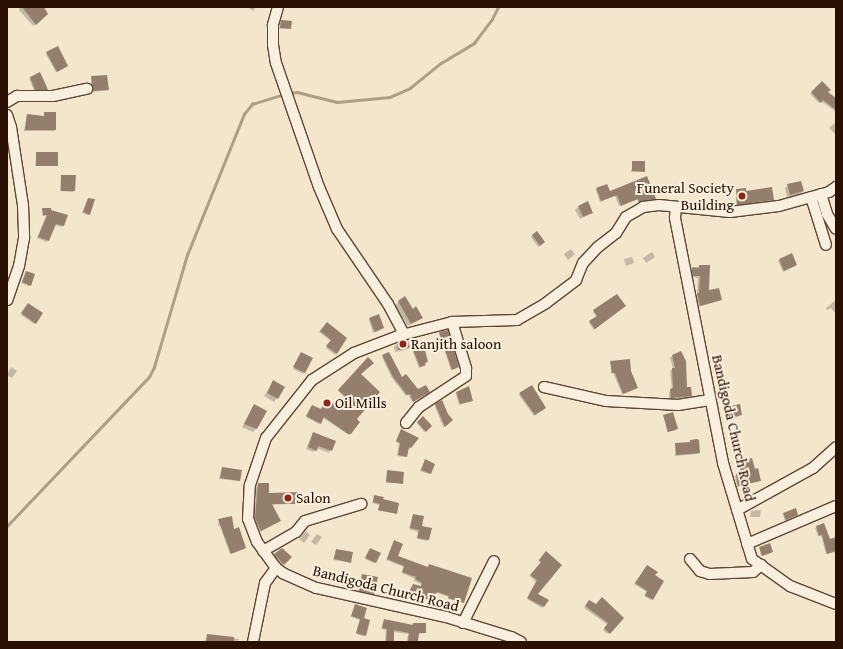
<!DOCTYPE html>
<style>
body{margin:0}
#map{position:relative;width:843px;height:649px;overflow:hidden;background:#f4e6cd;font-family:"Gentium Book Plus",serif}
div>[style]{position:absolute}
.shadow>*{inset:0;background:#0003}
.stream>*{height:2.5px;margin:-1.25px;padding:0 1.25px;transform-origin:1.25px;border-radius:1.25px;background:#af9d88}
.building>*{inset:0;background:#937f6c}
.roads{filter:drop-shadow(1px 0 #5c4635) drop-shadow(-1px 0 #5c4635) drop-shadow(0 1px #5c4635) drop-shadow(0 -1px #5c4635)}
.street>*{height:10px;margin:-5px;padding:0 5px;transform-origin:5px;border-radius:5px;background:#f8efde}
.dots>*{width:11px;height:11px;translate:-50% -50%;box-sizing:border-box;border:2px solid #f8efde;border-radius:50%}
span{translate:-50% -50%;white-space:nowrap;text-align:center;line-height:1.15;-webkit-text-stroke:4px #f8efde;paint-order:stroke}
.poi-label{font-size:15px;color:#291002}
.right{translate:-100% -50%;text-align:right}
.left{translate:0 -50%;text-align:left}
.street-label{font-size:15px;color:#291002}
.frame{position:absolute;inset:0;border:8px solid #291002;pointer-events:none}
</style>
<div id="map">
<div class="shadow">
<i style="clip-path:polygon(20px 7px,36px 7px,43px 19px,33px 26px,19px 10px)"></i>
<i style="clip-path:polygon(248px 7px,256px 7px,253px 11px)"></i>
<i style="clip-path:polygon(281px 21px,290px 28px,279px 29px)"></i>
<i style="clip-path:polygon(47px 53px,66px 67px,56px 72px,46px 54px)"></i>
<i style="clip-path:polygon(39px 74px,47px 89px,46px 90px,34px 90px,29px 79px)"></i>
<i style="clip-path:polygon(91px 77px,108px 90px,92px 92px)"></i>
<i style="clip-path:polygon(822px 82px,827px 92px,836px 100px,836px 112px,821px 101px,819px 103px,810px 94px)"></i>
<i style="clip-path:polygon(45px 113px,55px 130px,54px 131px,24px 131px,27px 115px,44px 117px)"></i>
<i style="clip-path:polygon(836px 122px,836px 135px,829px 128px)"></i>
<i style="clip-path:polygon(37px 153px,57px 165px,35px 166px)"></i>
<i style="clip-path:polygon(633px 162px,644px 171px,631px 172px)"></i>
<i style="clip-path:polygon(61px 176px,74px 190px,73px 192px,60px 191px)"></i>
<i style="clip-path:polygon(788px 185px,803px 191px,800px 194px,787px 197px,785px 188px)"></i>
<i style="clip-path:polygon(597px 189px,609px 192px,654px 199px,638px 202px,637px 199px,619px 206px,615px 196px,600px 202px,596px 190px)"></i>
<i style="clip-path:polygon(737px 190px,773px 200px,736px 205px)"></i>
<i style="clip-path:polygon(88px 199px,89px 214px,88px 215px,82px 213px)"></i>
<i style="clip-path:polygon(578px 207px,592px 212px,580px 219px,575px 210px)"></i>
<i style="clip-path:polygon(43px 209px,66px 216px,62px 227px,54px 225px,47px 242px,37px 238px,46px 216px,42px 216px)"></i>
<i style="clip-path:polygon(532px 235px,543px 243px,538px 247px,531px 237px)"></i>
<i style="clip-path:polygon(571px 249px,575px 254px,568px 260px,564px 254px)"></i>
<i style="clip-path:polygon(652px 252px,655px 257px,646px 263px,643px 258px)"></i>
<i style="clip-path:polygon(792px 254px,795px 266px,783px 272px,778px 261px)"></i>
<i style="clip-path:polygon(632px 257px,634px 263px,626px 266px,624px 259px)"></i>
<i style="clip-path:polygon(700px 266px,708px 292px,721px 300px,698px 307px,695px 296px,697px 295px,698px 278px,691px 277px,690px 270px)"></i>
<i style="clip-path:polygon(26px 273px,30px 285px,29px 286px,21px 283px)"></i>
<i style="clip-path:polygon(405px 298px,412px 310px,421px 318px,408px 326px,395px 305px)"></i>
<i style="clip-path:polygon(836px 300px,836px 314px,831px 308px,827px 310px,826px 308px)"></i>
<i style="clip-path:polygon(27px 306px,35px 323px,34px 324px,21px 315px)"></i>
<i style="clip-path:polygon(623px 307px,594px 330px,589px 323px,597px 317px,593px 312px,594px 311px)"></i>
<i style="clip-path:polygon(370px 319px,383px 328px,373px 333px,369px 320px)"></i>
<i style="clip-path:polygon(327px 324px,345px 339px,335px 355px,326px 348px,331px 341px,319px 332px)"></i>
<i style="clip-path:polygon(440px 333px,457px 368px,451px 370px,439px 334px)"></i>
<i style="clip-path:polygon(397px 344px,408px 347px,406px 350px,395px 352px,394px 347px)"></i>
<i style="clip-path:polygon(414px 351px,424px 363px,424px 366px,419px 368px,413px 352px)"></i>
<i style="clip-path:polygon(300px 354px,304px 372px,303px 374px,293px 369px)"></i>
<i style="clip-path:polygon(383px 356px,401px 379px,418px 390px,427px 393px,412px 402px,408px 394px,406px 396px,392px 378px,382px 357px)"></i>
<i style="clip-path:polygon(672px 356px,691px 396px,689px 398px,669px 399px,669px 392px,672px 390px,670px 371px,673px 369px,670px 358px)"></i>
<i style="clip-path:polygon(368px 358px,359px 375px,355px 419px,349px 435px,323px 418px,319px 424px,306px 417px,311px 407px,320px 410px,339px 408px,346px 399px,338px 391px)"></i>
<i style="clip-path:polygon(611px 362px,630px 371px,635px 389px,622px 394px,613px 373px,611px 374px)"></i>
<i style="clip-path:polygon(11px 367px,17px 371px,12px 378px,7px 375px)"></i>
<i style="clip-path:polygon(274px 382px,284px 387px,274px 402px,264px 396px)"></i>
<i style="clip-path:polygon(457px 393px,472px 401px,459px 405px,456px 394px)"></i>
<i style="clip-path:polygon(520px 394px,544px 409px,534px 416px,519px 395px)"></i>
<i style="clip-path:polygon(436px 405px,452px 420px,443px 427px,435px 406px)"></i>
<i style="clip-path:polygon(255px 406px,256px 429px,253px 432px,242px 427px)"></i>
<i style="clip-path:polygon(731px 407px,741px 414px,738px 417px,729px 419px,728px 410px)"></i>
<i style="clip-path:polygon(664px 416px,677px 429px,676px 430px,667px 432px)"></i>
<i style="clip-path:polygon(423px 418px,430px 426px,424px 432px,417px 423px)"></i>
<i style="clip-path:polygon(401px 432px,417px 438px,409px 449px,404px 457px,397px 456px,399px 444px,396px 442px)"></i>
<i style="clip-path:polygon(313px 433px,335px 441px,329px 453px,317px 448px,314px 452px,306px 449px)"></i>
<i style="clip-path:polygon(690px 441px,698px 441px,698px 454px,675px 456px,676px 444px,689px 443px)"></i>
<i style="clip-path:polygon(425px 461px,430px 473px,429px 474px,420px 471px)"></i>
<i style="clip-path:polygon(738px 463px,759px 481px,737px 487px,735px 476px,739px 474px)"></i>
<i style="clip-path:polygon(222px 468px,239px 481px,219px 479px)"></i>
<i style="clip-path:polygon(388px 471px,402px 483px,386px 483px)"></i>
<i style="clip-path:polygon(258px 484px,268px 494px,299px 503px,271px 505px,279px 521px,260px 532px,254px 520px,256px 488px)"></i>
<i style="clip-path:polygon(375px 496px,382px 500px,396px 513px,378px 511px,379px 505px,372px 503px)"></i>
<i style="clip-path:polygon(761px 510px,760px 517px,750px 517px,751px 511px)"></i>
<i style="clip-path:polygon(783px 514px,797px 515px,785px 521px)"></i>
<i style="clip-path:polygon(413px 515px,428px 540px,427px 541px,417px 539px,418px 532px,409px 529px)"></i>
<i style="clip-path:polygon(219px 520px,234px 530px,245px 548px,244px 549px,230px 554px,220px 526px,218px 526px)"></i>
<i style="clip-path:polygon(824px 524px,829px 540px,836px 538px,836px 556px,834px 552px,826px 554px,821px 535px,818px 536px,815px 528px)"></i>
<i style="clip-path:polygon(306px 531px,310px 535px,304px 543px,299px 539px)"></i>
<i style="clip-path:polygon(317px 534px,322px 537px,316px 545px,311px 542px)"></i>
<i style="clip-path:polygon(394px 541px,397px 557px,427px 568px,429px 565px,463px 602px,448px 599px,449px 597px,435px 592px,434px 595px,431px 594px,428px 600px,409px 593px,412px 586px,421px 587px,421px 584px,414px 581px,415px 579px,402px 573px,404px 567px,386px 560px)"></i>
<i style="clip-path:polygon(760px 548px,771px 553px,761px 556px)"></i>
<i style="clip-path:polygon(282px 549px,290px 557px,282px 565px,273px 556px)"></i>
<i style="clip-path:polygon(370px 549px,376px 562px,374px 563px,365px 559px)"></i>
<i style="clip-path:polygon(336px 550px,350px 562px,333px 560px)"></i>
<i style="clip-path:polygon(545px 553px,537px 594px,547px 600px,542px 608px,527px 599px,536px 582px,530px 576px,541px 563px,538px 561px)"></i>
<i style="clip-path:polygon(647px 566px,654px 576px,651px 600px,644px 596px,647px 592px,634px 584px)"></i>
<i style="clip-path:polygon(362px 575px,373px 593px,372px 595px,358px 592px)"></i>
<i style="clip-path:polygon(588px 603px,622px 618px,607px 634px,603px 630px,608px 625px,584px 608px)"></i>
<i style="clip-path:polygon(355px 605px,363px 619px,364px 636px,356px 634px,360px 620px,351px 617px)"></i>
<i style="clip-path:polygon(384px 620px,412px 625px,414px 624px,425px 633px,418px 634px,417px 642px,407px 642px,408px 634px,393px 632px,393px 642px,385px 642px,386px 630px,381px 629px)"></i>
<i style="clip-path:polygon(207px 635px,239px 639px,238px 642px,205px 642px)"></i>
</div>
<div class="stream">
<i style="left:290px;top:93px;width:7px;rotate:-8deg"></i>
<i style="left:297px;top:92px;width:41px;rotate:14deg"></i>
<i style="left:337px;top:102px;width:53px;rotate:-5.4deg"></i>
<i style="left:390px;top:97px;width:22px;rotate:-24deg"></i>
<i style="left:410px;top:88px;width:40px;rotate:-39deg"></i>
<i style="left:441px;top:63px;width:39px;rotate:-31deg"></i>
<i style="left:474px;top:43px;width:30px;rotate:-53deg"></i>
<i style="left:492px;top:19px;width:13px;rotate:-63deg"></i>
<i style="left:7px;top:526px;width:206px;rotate:-46.4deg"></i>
<i style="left:149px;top:377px;width:11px;rotate:-63deg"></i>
<i style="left:154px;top:367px;width:117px;rotate:-73.6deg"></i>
<i style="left:187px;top:255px;width:152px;rotate:-68deg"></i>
<i style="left:244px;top:114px;width:13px;rotate:-51deg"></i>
<i style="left:252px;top:104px;width:34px;rotate:-17deg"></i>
</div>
<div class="building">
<i style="clip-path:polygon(22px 7px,44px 7px,48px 14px,36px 25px)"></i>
<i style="clip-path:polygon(281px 20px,292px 21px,291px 29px,280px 28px)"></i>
<i style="clip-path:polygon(58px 46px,68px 66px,57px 72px,46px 52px)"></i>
<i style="clip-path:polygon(40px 72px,46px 85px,48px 90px,35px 90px,30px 77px)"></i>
<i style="clip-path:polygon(107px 75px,109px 90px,93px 91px,91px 76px)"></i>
<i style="clip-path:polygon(822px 81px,831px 90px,828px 92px,836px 98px,836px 110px,823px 100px,821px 103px,811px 92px)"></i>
<i style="clip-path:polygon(44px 112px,56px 112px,56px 130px,25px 130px,27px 114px,44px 116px)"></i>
<i style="clip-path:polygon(36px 152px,58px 152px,58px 166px,36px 166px)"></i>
<i style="clip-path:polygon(632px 161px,645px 161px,645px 172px,632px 171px)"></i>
<i style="clip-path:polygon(61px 175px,76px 175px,75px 191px,61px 191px)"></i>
<i style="clip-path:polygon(647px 176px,656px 199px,639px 202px,638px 199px,621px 206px,617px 195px,601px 201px,596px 188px,607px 184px,610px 191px)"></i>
<i style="clip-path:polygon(801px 181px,804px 191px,790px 195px,787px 184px)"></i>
<i style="clip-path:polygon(772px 187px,774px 200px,737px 205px,736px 189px,746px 188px,746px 191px)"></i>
<i style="clip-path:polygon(88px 198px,95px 199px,90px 215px,83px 212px)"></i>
<i style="clip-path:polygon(588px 201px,593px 213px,583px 217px,578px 206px)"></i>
<i style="clip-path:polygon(42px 208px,51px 208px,51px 210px,68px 215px,64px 226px,56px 224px,49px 241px,38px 237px,47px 215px,43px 215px)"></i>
<i style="clip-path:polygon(537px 231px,545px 242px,540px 246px,532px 235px)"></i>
<i style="clip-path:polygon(792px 253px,797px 265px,784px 271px,779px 259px)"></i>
<i style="clip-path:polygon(699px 265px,710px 265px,709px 290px,719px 288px,722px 300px,700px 306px,697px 293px,699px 293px,700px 276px,693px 276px,692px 271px,692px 267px,699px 268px)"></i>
<i style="clip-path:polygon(26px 271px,35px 274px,31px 286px,22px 282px)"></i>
<i style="clip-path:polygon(617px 294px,626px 306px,595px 329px,589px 321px,597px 316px,593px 310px)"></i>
<i style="clip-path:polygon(405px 296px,413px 309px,416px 306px,423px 318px,411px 324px,398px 301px)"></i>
<i style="clip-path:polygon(28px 303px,43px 313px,36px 324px,21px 313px)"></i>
<i style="clip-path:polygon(379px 314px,384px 328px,375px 332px,369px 318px)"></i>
<i style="clip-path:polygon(327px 322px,347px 338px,337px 354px,326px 346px,331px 340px,320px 331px)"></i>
<i style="clip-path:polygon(448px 330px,459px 367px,452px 370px,439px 332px)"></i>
<i style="clip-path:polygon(408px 340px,410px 348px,398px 350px,397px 344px)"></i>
<i style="clip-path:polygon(424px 346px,428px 362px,425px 363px,426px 365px,420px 367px,413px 350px)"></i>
<i style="clip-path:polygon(681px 351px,686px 361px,687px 387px,691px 387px,692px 396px,671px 398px,670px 389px,673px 388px,672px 368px,675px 368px,672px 355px)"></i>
<i style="clip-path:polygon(301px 352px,313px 358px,305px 373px,293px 367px)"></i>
<i style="clip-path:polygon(389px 352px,402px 377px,406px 374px,418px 389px,426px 385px,430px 392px,413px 402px,410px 394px,407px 395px,393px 377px,382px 355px)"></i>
<i style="clip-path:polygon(368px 357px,374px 363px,361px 374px,380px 392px,357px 419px,360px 422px,351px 434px,348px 434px,324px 417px,321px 424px,306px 416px,312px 405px,321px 409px,326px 399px,339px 407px,346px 397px,338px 390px)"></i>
<i style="clip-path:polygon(630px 359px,631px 371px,638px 388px,623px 394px,615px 373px,612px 373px,610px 361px)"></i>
<i style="clip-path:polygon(273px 380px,285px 387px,278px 399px,267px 393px)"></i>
<i style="clip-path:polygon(532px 385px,546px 408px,535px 415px,519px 393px)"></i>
<i style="clip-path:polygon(469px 386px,473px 401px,460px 404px,456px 392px)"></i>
<i style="clip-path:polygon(442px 400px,448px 414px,453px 420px,445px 427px,435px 404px)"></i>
<i style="clip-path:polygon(254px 404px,267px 411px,257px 429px,244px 424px)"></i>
<i style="clip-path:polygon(740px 404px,742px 415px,732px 417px,730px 406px)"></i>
<i style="clip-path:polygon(673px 412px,678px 429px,668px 432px,663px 415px)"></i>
<i style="clip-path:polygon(423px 416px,432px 426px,426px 432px,417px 422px)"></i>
<i style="clip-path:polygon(401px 429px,419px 438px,411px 448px,409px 447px,407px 457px,398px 455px,400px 443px,396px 441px)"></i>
<i style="clip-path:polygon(313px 432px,336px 441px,332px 451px,318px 446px,317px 451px,308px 447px)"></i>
<i style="clip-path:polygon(697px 439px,699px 440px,700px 453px,676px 455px,675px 443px,690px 442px,690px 440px)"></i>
<i style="clip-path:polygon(752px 458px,755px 469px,758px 468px,761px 481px,738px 486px,736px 474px,740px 473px,737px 462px)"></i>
<i style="clip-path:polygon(425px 459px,435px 464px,431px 474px,421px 470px)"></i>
<i style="clip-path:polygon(222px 467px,242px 470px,240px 481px,220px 478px)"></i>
<i style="clip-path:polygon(387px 470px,404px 472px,403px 484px,386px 482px)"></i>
<i style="clip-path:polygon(258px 483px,269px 483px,269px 493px,300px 492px,300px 504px,272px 504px,281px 521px,261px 531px,255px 518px)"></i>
<i style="clip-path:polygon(374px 495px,384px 497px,383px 499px,399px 503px,397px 514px,378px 510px,380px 504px,373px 502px)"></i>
<i style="clip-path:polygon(796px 508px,798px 515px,786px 520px,783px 513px)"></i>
<i style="clip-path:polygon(413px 514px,424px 516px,422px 526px,432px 528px,429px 540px,417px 538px,419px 530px,410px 528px)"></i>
<i style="clip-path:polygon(232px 516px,234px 529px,239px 527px,246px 548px,231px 554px,218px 519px)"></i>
<i style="clip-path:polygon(824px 523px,830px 539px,836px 537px,836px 551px,827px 554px,822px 535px,819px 536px,816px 526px)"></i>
<i style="clip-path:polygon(394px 540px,403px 544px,398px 556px,428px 567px,429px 564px,472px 578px,464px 603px,448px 598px,449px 596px,437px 592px,436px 594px,432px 593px,430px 600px,409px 592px,413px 584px,421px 586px,422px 583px,415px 579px,416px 577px,402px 572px,404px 566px,387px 559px)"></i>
<i style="clip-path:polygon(770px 543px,773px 552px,762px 556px,759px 547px)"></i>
<i style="clip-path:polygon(282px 548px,292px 557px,284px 565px,274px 554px)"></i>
<i style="clip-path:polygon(370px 548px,381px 553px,376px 563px,365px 558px)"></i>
<i style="clip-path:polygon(336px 549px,353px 552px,351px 563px,334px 559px)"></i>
<i style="clip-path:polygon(546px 551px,562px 565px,538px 594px,549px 600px,544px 607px,527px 598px,537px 580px,530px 575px,541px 562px,539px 560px)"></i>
<i style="clip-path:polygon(647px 565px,658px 572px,655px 575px,664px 581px,653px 600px,645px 595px,647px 591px,635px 583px)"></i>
<i style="clip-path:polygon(362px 574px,378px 577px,374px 594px,359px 591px)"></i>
<i style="clip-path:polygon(602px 597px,624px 618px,610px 634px,604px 628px,608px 623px,585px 606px,589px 600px,596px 604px)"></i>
<i style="clip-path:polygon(355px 604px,367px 608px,364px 618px,370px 620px,366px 636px,356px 633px,360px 619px,351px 616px)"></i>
<i style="clip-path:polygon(384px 619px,413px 625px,413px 623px,426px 623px,426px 633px,419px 633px,418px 642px,408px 642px,409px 633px,394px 630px,394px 642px,386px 642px,387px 629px,382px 628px)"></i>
<i style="clip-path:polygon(207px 634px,234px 637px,234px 642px,206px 642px)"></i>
</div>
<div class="roads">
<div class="street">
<i style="left:278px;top:7px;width:19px;rotate:106deg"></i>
<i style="left:273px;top:25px;width:20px;rotate:90deg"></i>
<i style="left:273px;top:45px;width:18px;rotate:81deg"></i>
<i style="left:276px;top:63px;width:131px;rotate:70.9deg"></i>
<i style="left:319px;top:187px;width:46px;rotate:66.8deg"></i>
<i style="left:337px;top:229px;width:91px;rotate:55.8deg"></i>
<i style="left:388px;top:304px;width:34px;rotate:62deg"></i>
<i style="left:7px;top:102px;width:12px;rotate:-31deg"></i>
<i style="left:17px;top:96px;width:36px"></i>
<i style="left:53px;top:96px;width:35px;rotate:-12deg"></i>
<i style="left:7px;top:115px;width:13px;rotate:72deg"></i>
<i style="left:11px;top:127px;width:79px;rotate:81.3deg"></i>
<i style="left:23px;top:205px;width:33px;rotate:88deg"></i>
<i style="left:24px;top:238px;width:28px;rotate:100deg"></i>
<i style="left:19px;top:266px;width:36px;rotate:109deg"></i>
<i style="left:821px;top:194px;width:21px;rotate:73deg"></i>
<i style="left:827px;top:214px;width:17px;rotate:59deg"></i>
<i style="left:811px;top:197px;width:50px;rotate:72.6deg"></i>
<i style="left:676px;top:208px;width:10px;rotate:96deg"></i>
<i style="left:675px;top:218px;width:250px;rotate:78.9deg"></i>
<i style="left:723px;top:463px;width:100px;rotate:73.2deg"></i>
<i style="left:752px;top:559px;width:47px;rotate:35.4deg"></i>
<i style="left:790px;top:586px;width:49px;rotate:21.4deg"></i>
<i style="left:544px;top:387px;width:64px;rotate:12.7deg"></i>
<i style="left:606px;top:401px;width:72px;rotate:3.2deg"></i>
<i style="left:678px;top:405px;width:32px;rotate:-9deg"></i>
<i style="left:406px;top:423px;width:21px;rotate:-51deg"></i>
<i style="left:419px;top:407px;width:56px;rotate:-33.4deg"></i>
<i style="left:466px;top:376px;width:8px;rotate:-90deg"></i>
<i style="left:466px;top:368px;width:48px;rotate:-106.9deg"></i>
<i style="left:737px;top:510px;width:87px;rotate:-28.9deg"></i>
<i style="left:813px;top:468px;width:31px;rotate:-42deg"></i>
<i style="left:747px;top:544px;width:97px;rotate:-23.1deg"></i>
<i style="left:263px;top:551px;width:38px;rotate:-30deg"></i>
<i style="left:296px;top:532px;width:14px;rotate:-51deg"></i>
<i style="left:305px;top:521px;width:59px;rotate:-16.9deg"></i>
<i style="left:690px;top:559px;width:16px;rotate:50deg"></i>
<i style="left:700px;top:571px;width:10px;rotate:17deg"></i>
<i style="left:710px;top:574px;width:43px;rotate:-2.7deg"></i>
<i style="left:753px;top:572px;width:11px;rotate:-41deg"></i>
<i style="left:463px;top:623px;width:69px;rotate:-63.4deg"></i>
<i style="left:253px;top:642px;width:60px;rotate:-78.5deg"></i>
<i style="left:265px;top:583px;width:19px;rotate:-54deg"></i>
<i style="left:521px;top:642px;width:11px;rotate:-153deg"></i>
<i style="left:511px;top:637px;width:68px;rotate:-162.9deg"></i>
<i style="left:446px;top:617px;width:133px;rotate:-167.4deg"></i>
<i style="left:316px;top:588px;width:36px;rotate:-156deg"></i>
<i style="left:283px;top:573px;width:9px;rotate:-144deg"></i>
<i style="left:276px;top:568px;width:32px;rotate:-126deg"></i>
<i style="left:257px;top:542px;width:25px;rotate:-111deg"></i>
<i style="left:248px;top:519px;width:34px;rotate:-87deg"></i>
<i style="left:250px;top:485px;width:50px;rotate:-71.2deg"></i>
<i style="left:266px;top:438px;width:74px;rotate:-51.6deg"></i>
<i style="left:312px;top:380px;width:50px;rotate:-32.7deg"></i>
<i style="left:354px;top:353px;width:47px;rotate:-21.1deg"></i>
<i style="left:398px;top:336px;width:56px;rotate:-14.5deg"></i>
<i style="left:452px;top:322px;width:65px;rotate:-1.8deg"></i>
<i style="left:517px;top:320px;width:34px;rotate:-30deg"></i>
<i style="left:546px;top:303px;width:38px;rotate:-37deg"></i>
<i style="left:576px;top:280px;width:18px;rotate:-68deg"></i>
<i style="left:583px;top:263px;width:22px;rotate:-47deg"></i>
<i style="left:598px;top:247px;width:23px;rotate:-38deg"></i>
<i style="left:616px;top:233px;width:19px;rotate:-58deg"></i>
<i style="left:626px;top:217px;width:20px;rotate:-30deg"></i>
<i style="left:643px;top:207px;width:16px;rotate:-7deg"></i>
<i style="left:659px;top:205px;width:71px;rotate:5.6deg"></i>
<i style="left:730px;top:212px;width:49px;rotate:-7deg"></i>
<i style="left:779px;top:206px;width:52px;rotate:-15.6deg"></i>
<i style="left:829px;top:192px;width:9px;rotate:-36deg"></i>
</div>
</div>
<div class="dots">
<i style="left:742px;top:196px;background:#8f2418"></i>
<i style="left:403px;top:344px;background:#8f2418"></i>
<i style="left:327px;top:403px;background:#8f2418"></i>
<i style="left:288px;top:498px;background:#8f2418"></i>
</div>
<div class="poi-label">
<span class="right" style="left:734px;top:196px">Funeral Society<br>Building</span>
<span class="left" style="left:411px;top:344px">Ranjith saloon</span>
<span class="left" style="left:335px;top:403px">Oil Mills</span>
<span class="left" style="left:296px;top:498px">Salon</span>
</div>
<div class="street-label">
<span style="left:734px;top:428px;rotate:77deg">Bandigoda Church Road</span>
<span style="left:386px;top:588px;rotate:14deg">Bandigoda Church Road</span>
</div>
<div class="frame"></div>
</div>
